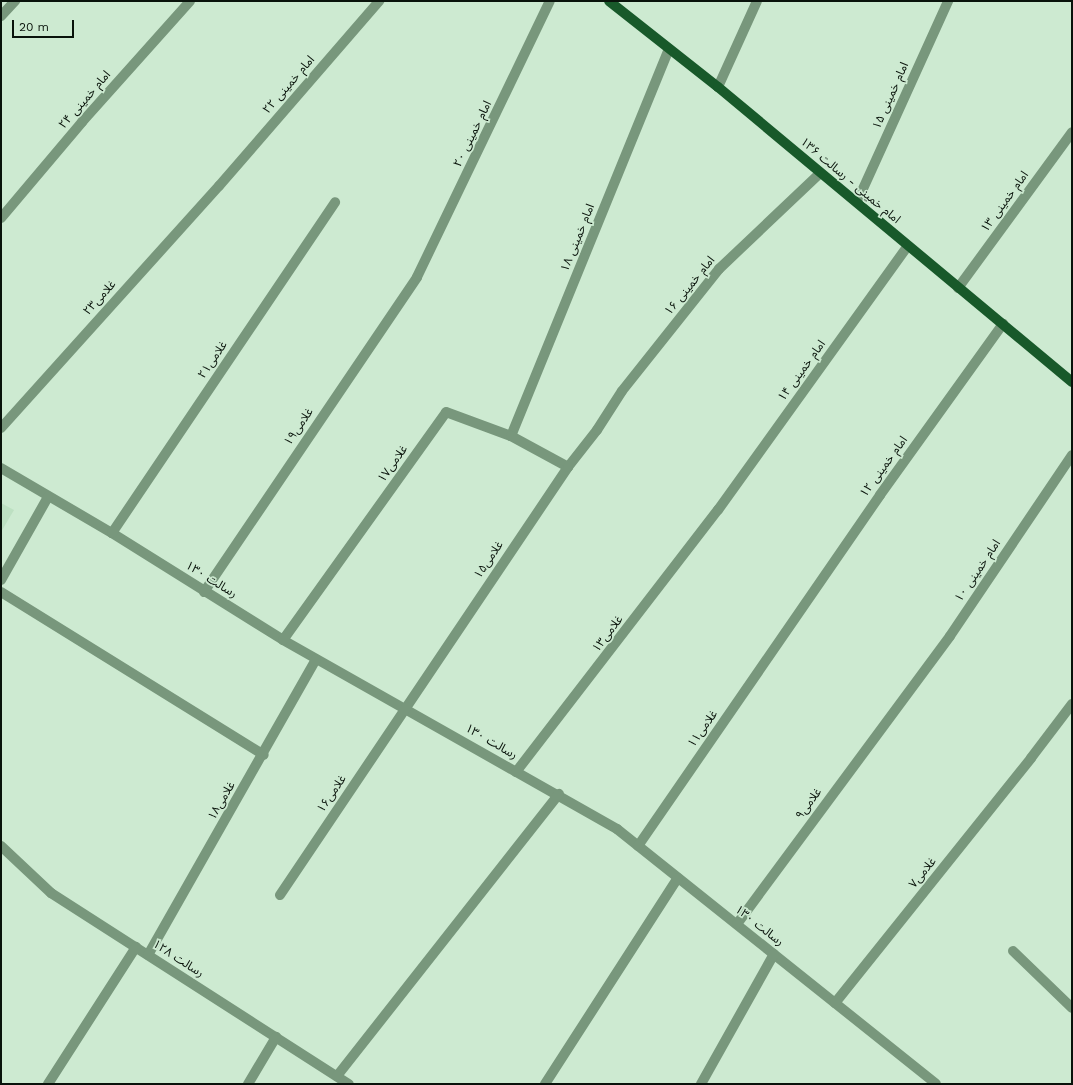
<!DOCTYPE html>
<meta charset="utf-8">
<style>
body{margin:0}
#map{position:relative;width:1073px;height:1085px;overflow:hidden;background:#cdead1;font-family:"Work Sans","Noto Sans Arabic",sans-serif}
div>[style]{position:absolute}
.built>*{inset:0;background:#bde0c2}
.minor>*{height:10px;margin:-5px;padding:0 5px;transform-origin:5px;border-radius:5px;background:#78977c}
.major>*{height:10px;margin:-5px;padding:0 5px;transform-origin:5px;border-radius:5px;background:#18592a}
span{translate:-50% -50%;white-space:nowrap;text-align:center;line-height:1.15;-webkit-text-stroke:3.5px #cdead1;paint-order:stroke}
.street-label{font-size:12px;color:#09130b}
.frame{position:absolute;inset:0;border:2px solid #09130b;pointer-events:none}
.scale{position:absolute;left:12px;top:20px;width:62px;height:18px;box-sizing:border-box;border:2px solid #09130b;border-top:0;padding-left:5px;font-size:12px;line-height:14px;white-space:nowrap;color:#09130b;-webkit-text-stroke:3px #cdead1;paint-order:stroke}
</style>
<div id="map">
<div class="built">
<i style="clip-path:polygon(1px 503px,14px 510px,1px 532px)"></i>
</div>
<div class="minor">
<i style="left:1px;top:16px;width:21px;rotate:-47deg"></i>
<i style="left:718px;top:87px;width:94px;rotate:-65.6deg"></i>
<i style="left:857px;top:202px;width:221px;rotate:-65.6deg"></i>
<i style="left:1px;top:218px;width:126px;rotate:-49.8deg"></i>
<i style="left:82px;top:122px;width:162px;rotate:-48.2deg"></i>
<i style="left:958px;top:288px;width:193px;rotate:-53.8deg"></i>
<i style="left:1px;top:428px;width:326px;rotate:-48deg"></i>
<i style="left:219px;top:186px;width:245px;rotate:-49.1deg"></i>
<i style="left:511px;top:436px;width:418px;rotate:-67.8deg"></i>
<i style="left:1px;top:468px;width:129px;rotate:30.4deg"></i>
<i style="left:112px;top:533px;width:202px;rotate:32deg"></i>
<i style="left:283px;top:640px;width:384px;rotate:29.5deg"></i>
<i style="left:617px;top:829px;width:408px;rotate:38.6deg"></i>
<i style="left:112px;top:533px;width:399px;rotate:-56deg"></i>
<i style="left:1px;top:580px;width:95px;rotate:-60.5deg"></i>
<i style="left:1px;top:592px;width:309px;rotate:31.8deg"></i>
<i style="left:204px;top:592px;width:380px;rotate:-55.9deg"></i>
<i style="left:417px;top:277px;width:306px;rotate:-64.3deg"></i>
<i style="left:283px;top:640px;width:280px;rotate:-54.4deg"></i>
<i style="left:446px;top:412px;width:69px;rotate:20.3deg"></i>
<i style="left:511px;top:436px;width:65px;rotate:28.5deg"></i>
<i style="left:516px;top:772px;width:331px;rotate:-52.4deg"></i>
<i style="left:718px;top:510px;width:324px;rotate:-54.3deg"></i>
<i style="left:1px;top:846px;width:69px;rotate:43.2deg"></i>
<i style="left:51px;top:893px;width:354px;rotate:32.7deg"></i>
<i style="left:638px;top:846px;width:426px;rotate:-55.4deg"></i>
<i style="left:880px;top:495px;width:211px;rotate:-54.3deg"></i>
<i style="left:280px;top:895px;width:516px;rotate:-56.06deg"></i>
<i style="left:568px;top:467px;width:47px;rotate:-51.9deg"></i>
<i style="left:597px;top:430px;width:46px;rotate:-57.3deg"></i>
<i style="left:622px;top:391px;width:156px;rotate:-51.5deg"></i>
<i style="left:719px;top:269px;width:139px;rotate:-43.5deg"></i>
<i style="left:737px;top:924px;width:358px;rotate:-53.5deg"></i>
<i style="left:950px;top:636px;width:218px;rotate:-56deg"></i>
<i style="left:1013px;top:951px;width:82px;rotate:44deg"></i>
<i style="left:148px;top:955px;width:340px;rotate:-60.4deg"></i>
<i style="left:835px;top:1003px;width:314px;rotate:-51.3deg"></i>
<i style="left:1031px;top:758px;width:68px;rotate:-52.8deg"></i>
<i style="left:337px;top:1076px;width:359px;rotate:-51.8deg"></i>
<i style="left:48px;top:1084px;width:163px;rotate:-57.3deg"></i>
<i style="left:248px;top:1084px;width:55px;rotate:-59.2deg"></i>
<i style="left:545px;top:1084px;width:245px;rotate:-57.2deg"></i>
<i style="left:701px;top:1084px;width:149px;rotate:-60.7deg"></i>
</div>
<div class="major">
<i style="left:609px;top:1px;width:139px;rotate:38.3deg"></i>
<i style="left:718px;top:87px;width:461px;rotate:39.8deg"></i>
</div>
<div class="street-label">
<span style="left:289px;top:85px;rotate:-49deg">امام خمینی ۲۲</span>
<span style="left:891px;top:96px;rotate:-66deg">امام خمینی ۱۵</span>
<span style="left:85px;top:100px;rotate:-49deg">امام خمینی ۲۴</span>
<span style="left:473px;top:134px;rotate:-64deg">امام خمینی ۲۰</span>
<span style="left:850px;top:181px;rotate:40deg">امام خمینی - رسالت ۱۳۶</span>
<span style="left:1005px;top:202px;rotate:-54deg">امام خمینی ۱۳</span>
<span style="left:578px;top:238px;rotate:-68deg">امام خمینی ۱۸</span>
<span style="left:690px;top:286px;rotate:-51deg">امام خمینی ۱۶</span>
<span style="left:100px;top:298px;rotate:-48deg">غلامی۲۳</span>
<span style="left:213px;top:360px;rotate:-56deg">غلامی۲۱</span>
<span style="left:802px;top:371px;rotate:-54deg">امام خمینی ۱۴</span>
<span style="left:299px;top:427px;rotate:-56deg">غلامی۱۹</span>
<span style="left:393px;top:464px;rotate:-55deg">غلامی۱۷</span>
<span style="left:884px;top:467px;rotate:-54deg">امام خمینی ۱۲</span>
<span style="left:489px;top:560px;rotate:-56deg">غلامی۱۵</span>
<span style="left:978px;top:571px;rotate:-56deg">امام خمینی ۱۰</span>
<span style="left:211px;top:580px;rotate:32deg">رسالت ۱۳۰</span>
<span style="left:608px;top:634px;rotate:-53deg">غلامی۱۳</span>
<span style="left:703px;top:729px;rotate:-55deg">غلامی۱۱</span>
<span style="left:491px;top:742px;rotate:30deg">رسالت ۱۳۰</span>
<span style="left:332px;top:794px;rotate:-56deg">غلامی۱۶</span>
<span style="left:222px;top:801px;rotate:-60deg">غلامی۱۸</span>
<span style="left:809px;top:804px;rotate:-54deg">غلامی۹</span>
<span style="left:923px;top:873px;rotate:-51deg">غلامی۷</span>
<span style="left:759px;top:926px;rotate:38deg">رسالت ۱۳۰</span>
<span style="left:178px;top:959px;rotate:33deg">رسالت ۱۲۸</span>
</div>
<div class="frame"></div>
<div class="scale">20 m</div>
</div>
